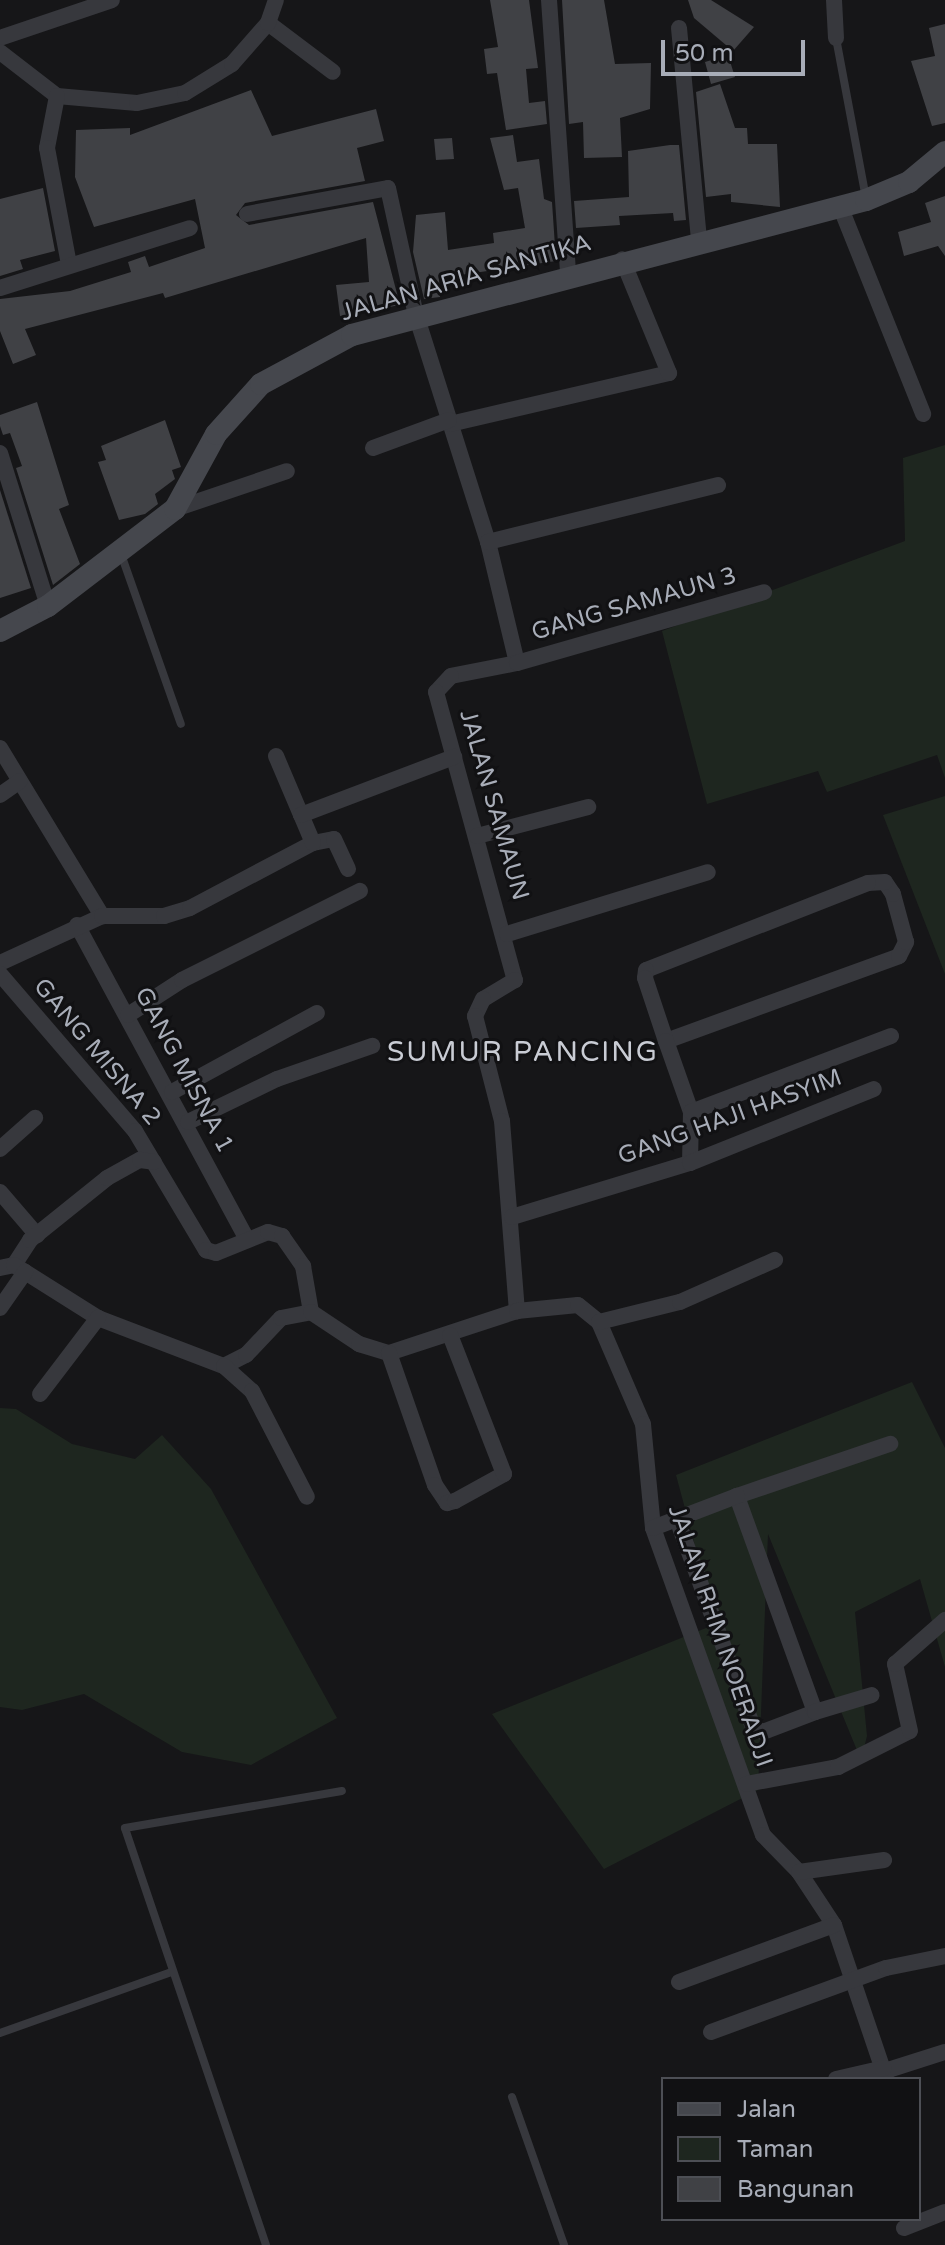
<!DOCTYPE html>
<style>
body{margin:0}
#map{position:relative;width:945px;height:2245px;overflow:hidden;background:#161618;font-family:"Varela Round",sans-serif}
div>[style]{position:absolute}
.green>*{inset:0;background:#1e261f}
.building>*{inset:0;background:#404145}
.lane>*{height:8px;margin:-4px;padding:0 4px;transform-origin:4px;border-radius:4px;background:#37383d}
.street>*{height:16px;margin:-8px;padding:0 8px;transform-origin:8px;border-radius:8px;background:#37383d}
.secondary>*{height:22px;margin:-11px;padding:0 11px;transform-origin:11px;border-radius:11px;background:#45474d}
span{translate:-50% -50%;white-space:nowrap;text-align:center;line-height:1.15;-webkit-text-stroke:6px #111113;paint-order:stroke}
.street-label{font-size:24px;color:#a8adb8}
.quarter-label{font-size:28px;color:#c9ccd4;letter-spacing:2px}
.legend{position:absolute;left:661px;top:2077px;width:260px;height:144px;box-sizing:border-box;background:#111113;border:2px solid #4d4f55;margin:0;padding:10px 14px;list-style:none;font-size:24px;color:#a8adb8}
.legend li{display:flex;align-items:center;gap:16px;height:40px}
.legend b{width:40px;border:2px solid #4d4f55}
.scale{position:absolute;left:661px;top:40px;width:144px;height:36px;box-sizing:border-box;border:4px solid #a8adb8;border-top:0;padding-left:10px;font-size:24px;line-height:28px;white-space:nowrap;color:#a8adb8;-webkit-text-stroke:6px #111113;paint-order:stroke}
</style>
<div id="map">
<div class="green">
<i style="clip-path:polygon(945px 445px,945px 778px,937px 755px,827px 792px,818px 771px,707px 804px,662px 631px,905px 541px,903px 458px)"></i>
<i style="clip-path:polygon(945px 796px,945px 974px,883px 815px)"></i>
<i style="clip-path:polygon(912px 1382px,945px 1448px,945px 1667px,920px 1579px,855px 1612px,867px 1736px,861px 1760px,768px 1534px,758px 1790px,604px 1869px,492px 1714px,716px 1624px,676px 1475px)"></i>
<i style="clip-path:polygon(0 1408px,16px 1409px,72px 1444px,135px 1459px,162px 1435px,211px 1489px,337px 1718px,251px 1765px,182px 1752px,84px 1694px,22px 1710px,0 1707px)"></i>
</div>
<div class="building">
<i style="clip-path:polygon(490px 0,529px 0,538px 68px,526px 69px,529px 103px,545px 101px,547px 124px,506px 130px,497px 73px,487px 74px,484px 49px,498px 47px)"></i>
<i style="clip-path:polygon(562px 0,604px 0,615px 64px,651px 63px,650px 109px,620px 118px,622px 157px,584px 158px,583px 122px,569px 124px)"></i>
<i style="clip-path:polygon(688px 0,711px 0,754px 27px,733px 51px,694px 18px)"></i>
<i style="clip-path:polygon(945px 24px,945px 123px,932px 126px,911px 61px,935px 56px,929px 28px)"></i>
<i style="clip-path:polygon(728px 55px,735px 77px,711px 84px,705px 62px)"></i>
<i style="clip-path:polygon(720px 84px,735px 128px,747px 128px,748px 144px,777px 144px,780px 207px,731px 202px,731px 194px,706px 197px,696px 92px)"></i>
<i style="clip-path:polygon(251px 90px,272px 136px,376px 109px,384px 141px,357px 148px,365px 181px,245px 203px,236px 215px,249px 225px,373px 202px,400px 305px,340px 316px,336px 285px,369px 282px,366px 238px,165px 298px,163px 293px,25px 329px,36px 355px,13px 364px,0 331px,0 299px,70px 291px,131px 272px,128px 262px,145px 256px,149px 267px,205px 248px,195px 199px,94px 227px,75px 177px,76px 130px,130px 128px,130px 135px)"></i>
<i style="clip-path:polygon(513px 135px,517px 162px,539px 159px,544px 199px,552px 202px,556px 261px,439px 278px,440px 297px,424px 299px,413px 252px,416px 215px,445px 212px,448px 250px,494px 243px,493px 233px,525px 228px,518px 188px,504px 190px,490px 138px)"></i>
<i style="clip-path:polygon(452px 138px,454px 159px,436px 160px,434px 139px)"></i>
<i style="clip-path:polygon(670px 145px,679px 145px,686px 220px,674px 221px,673px 213px,619px 216px,620px 225px,576px 228px,574px 201px,629px 197px,628px 151px)"></i>
<i style="clip-path:polygon(43px 188px,55px 251px,20px 260px,23px 269px,0 276px,0 199px)"></i>
<i style="clip-path:polygon(945px 196px,945px 256px,938px 246px,904px 256px,898px 232px,931px 222px,925px 203px)"></i>
<i style="clip-path:polygon(37px 402px,69px 505px,59px 509px,80px 564px,53px 585px,16px 468px,22px 466px,10px 433px,3px 435px,0 426px,0 415px)"></i>
<i style="clip-path:polygon(165px 420px,181px 467px,172px 470px,175px 479px,155px 494px,158px 504px,145px 514px,119px 520px,98px 462px,106px 460px,101px 446px)"></i>
<i style="clip-path:polygon(0 490px,31px 588px,0 598px)"></i>
</div>
<div class="lane">
<i style="left:836px;top:38px;width:163px;rotate:79.4deg"></i>
<i style="left:121px;top:554px;width:180px;rotate:70.6deg"></i>
<i style="left:0;top:2033px;width:182px;rotate:-19.6deg"></i>
<i style="left:512px;top:2097px;width:157px;rotate:70.6deg"></i>
<i style="left:266px;top:2245px;width:440px;rotate:-108.7deg"></i>
<i style="left:125px;top:1828px;width:220px;rotate:-9.7deg"></i>
</div>
<div class="street">
<i style="left:549px;top:0;width:276px;rotate:86deg"></i>
<i style="left:834px;top:0;width:38px;rotate:87deg"></i>
<i style="left:268px;top:23px;width:81px;rotate:37deg"></i>
<i style="left:679px;top:28px;width:213px;rotate:84.6deg"></i>
<i style="left:0;top:38px;width:118px;rotate:-18.7deg"></i>
<i style="left:0;top:52px;width:72px;rotate:37.7deg"></i>
<i style="left:57px;top:96px;width:80px;rotate:5deg"></i>
<i style="left:137px;top:103px;width:49px;rotate:-11.8deg"></i>
<i style="left:185px;top:93px;width:55px;rotate:-31.7deg"></i>
<i style="left:232px;top:64px;width:55px;rotate:-48.7deg"></i>
<i style="left:268px;top:23px;width:24px;rotate:-71deg"></i>
<i style="left:57px;top:96px;width:53px;rotate:100.9deg"></i>
<i style="left:47px;top:148px;width:118px;rotate:79.3deg"></i>
<i style="left:840px;top:206px;width:224px;rotate:68.2deg"></i>
<i style="left:247px;top:214px;width:143px;rotate:-10.4deg"></i>
<i style="left:388px;top:188px;width:130px;rotate:77.6deg"></i>
<i style="left:416px;top:315px;width:238px;rotate:72.4deg"></i>
<i style="left:488px;top:542px;width:124px;rotate:76.5deg"></i>
<i style="left:517px;top:663px;width:67px;rotate:168.9deg"></i>
<i style="left:451px;top:676px;width:22px;rotate:133deg"></i>
<i style="left:436px;top:692px;width:299px;rotate:74.7deg"></i>
<i style="left:515px;top:980px;width:37px;rotate:149deg"></i>
<i style="left:483px;top:999px;width:19px;rotate:115deg"></i>
<i style="left:475px;top:1016px;width:108px;rotate:75.6deg"></i>
<i style="left:502px;top:1121px;width:191px;rotate:85.5deg"></i>
<i style="left:0;top:288px;width:199px;rotate:-17.5deg"></i>
<i style="left:450px;top:424px;width:225px;rotate:-13.1deg"></i>
<i style="left:669px;top:373px;width:123px;rotate:-112.4deg"></i>
<i style="left:373px;top:448px;width:81px;rotate:-20.2deg"></i>
<i style="left:0;top:453px;width:160px;rotate:72.6deg"></i>
<i style="left:175px;top:509px;width:118px;rotate:-18.7deg"></i>
<i style="left:488px;top:542px;width:237px;rotate:-13.9deg"></i>
<i style="left:517px;top:663px;width:257px;rotate:-16deg"></i>
<i style="left:0;top:748px;width:197px;rotate:58.7deg"></i>
<i style="left:276px;top:756px;width:64px;rotate:67deg"></i>
<i style="left:0;top:795px;width:24px;rotate:-35deg"></i>
<i style="left:477px;top:836px;width:115px;rotate:-14.6deg"></i>
<i style="left:313px;top:843px;width:21px;rotate:-11deg"></i>
<i style="left:334px;top:839px;width:33px;rotate:65deg"></i>
<i style="left:77px;top:925px;width:356px;rotate:61.6deg"></i>
<i style="left:507px;top:934px;width:210px;rotate:-17.1deg"></i>
<i style="left:0;top:963px;width:112px;rotate:-24.7deg"></i>
<i style="left:102px;top:916px;width:62px"></i>
<i style="left:164px;top:916px;width:27px;rotate:-17deg"></i>
<i style="left:190px;top:908px;width:139px;rotate:-27.9deg"></i>
<i style="left:313px;top:843px;width:30px;rotate:-113deg"></i>
<i style="left:301px;top:815px;width:164px;rotate:-20.8deg"></i>
<i style="left:0;top:974px;width:207px;rotate:49.3deg"></i>
<i style="left:135px;top:1131px;width:139px;rotate:59.2deg"></i>
<i style="left:206px;top:1250px;width:10px;rotate:17deg"></i>
<i style="left:216px;top:1253px;width:56px;rotate:-22deg"></i>
<i style="left:268px;top:1232px;width:15px;rotate:16deg"></i>
<i style="left:282px;top:1236px;width:37px;rotate:55deg"></i>
<i style="left:303px;top:1266px;width:47px;rotate:80.1deg"></i>
<i style="left:128px;top:1015px;width:64px;rotate:-32.9deg"></i>
<i style="left:182px;top:980px;width:199px;rotate:-26.6deg"></i>
<i style="left:666px;top:1041px;width:248px;rotate:-20deg"></i>
<i style="left:899px;top:956px;width:16px;rotate:-63deg"></i>
<i style="left:906px;top:942px;width:50px;rotate:-105.2deg"></i>
<i style="left:893px;top:894px;width:14px;rotate:-124deg"></i>
<i style="left:885px;top:882px;width:17px;rotate:177deg"></i>
<i style="left:868px;top:883px;width:238px;rotate:158.6deg"></i>
<i style="left:646px;top:970px;width:8px;rotate:97deg"></i>
<i style="left:645px;top:978px;width:66px;rotate:71.6deg"></i>
<i style="left:666px;top:1041px;width:75px;rotate:70.6deg"></i>
<i style="left:691px;top:1112px;width:51px;rotate:91.1deg"></i>
<i style="left:172px;top:1092px;width:165px;rotate:-28.6deg"></i>
<i style="left:691px;top:1112px;width:214px;rotate:-20.8deg"></i>
<i style="left:188px;top:1122px;width:99px;rotate:-25.8deg"></i>
<i style="left:277px;top:1079px;width:101px;rotate:-19.2deg"></i>
<i style="left:0;top:1149px;width:47px;rotate:-41.5deg"></i>
<i style="left:0;top:1192px;width:57px;rotate:49.3deg"></i>
<i style="left:512px;top:1217px;width:186px;rotate:-16.9deg"></i>
<i style="left:690px;top:1163px;width:198px;rotate:-21.9deg"></i>
<i style="left:14px;top:1265px;width:30px;rotate:-57deg"></i>
<i style="left:30px;top:1240px;width:99px;rotate:-38.8deg"></i>
<i style="left:107px;top:1178px;width:38px;rotate:-29deg"></i>
<i style="left:140px;top:1160px;width:14px;rotate:8deg"></i>
<i style="left:0;top:1268px;width:14px;rotate:-12deg"></i>
<i style="left:14px;top:1265px;width:99px;rotate:32.2deg"></i>
<i style="left:98px;top:1318px;width:135px;rotate:20.9deg"></i>
<i style="left:224px;top:1366px;width:25px;rotate:-27deg"></i>
<i style="left:246px;top:1355px;width:51px;rotate:-46.6deg"></i>
<i style="left:281px;top:1318px;width:31px;rotate:-11deg"></i>
<i style="left:311px;top:1312px;width:58px;rotate:33.7deg"></i>
<i style="left:359px;top:1344px;width:31px;rotate:17deg"></i>
<i style="left:389px;top:1353px;width:135px;rotate:-18.2deg"></i>
<i style="left:517px;top:1311px;width:61px;rotate:-5.6deg"></i>
<i style="left:578px;top:1305px;width:27px;rotate:39deg"></i>
<i style="left:599px;top:1322px;width:111px;rotate:66.7deg"></i>
<i style="left:643px;top:1424px;width:104px;rotate:84.5deg"></i>
<i style="left:653px;top:1528px;width:326px;rotate:70.3deg"></i>
<i style="left:763px;top:1835px;width:52px;rotate:45.8deg"></i>
<i style="left:799px;top:1872px;width:64px;rotate:56.6deg"></i>
<i style="left:834px;top:1925px;width:163px;rotate:71.3deg"></i>
<i style="left:0;top:1308px;width:44px;rotate:-55.2deg"></i>
<i style="left:599px;top:1322px;width:83px;rotate:-13.9deg"></i>
<i style="left:680px;top:1302px;width:104px;rotate:-23.9deg"></i>
<i style="left:389px;top:1353px;width:140px;rotate:70.8deg"></i>
<i style="left:435px;top:1485px;width:22px;rotate:56deg"></i>
<i style="left:447px;top:1503px;width:8px;rotate:-14deg"></i>
<i style="left:455px;top:1501px;width:56px;rotate:-28.9deg"></i>
<i style="left:504px;top:1474px;width:149px;rotate:-111.2deg"></i>
<i style="left:224px;top:1366px;width:38px;rotate:42deg"></i>
<i style="left:252px;top:1391px;width:119px;rotate:62.6deg"></i>
<i style="left:40px;top:1394px;width:96px;rotate:-52.7deg"></i>
<i style="left:678px;top:1522px;width:218px;rotate:69.9deg"></i>
<i style="left:753px;top:1727px;width:11px;rotate:27deg"></i>
<i style="left:763px;top:1732px;width:56px;rotate:-21deg"></i>
<i style="left:815px;top:1712px;width:230px;rotate:-109.9deg"></i>
<i style="left:737px;top:1496px;width:162px;rotate:-18.8deg"></i>
<i style="left:653px;top:1528px;width:90px;rotate:-20.9deg"></i>
<i style="left:815px;top:1712px;width:59px;rotate:-16.6deg"></i>
<i style="left:746px;top:1784px;width:94px;rotate:-10.5deg"></i>
<i style="left:838px;top:1767px;width:80px;rotate:-26.6deg"></i>
<i style="left:910px;top:1731px;width:69px;rotate:-102.6deg"></i>
<i style="left:895px;top:1664px;width:67px;rotate:-41.3deg"></i>
<i style="left:799px;top:1872px;width:86px;rotate:-8deg"></i>
<i style="left:679px;top:1982px;width:165px;rotate:-20.2deg"></i>
<i style="left:711px;top:2032px;width:186px;rotate:-20.1deg"></i>
<i style="left:886px;top:1968px;width:60px;rotate:-11.5deg"></i>
<i style="left:885px;top:2071px;width:63px;rotate:-17.6deg"></i>
<i style="left:836px;top:2079px;width:49px;rotate:-12.9deg"></i>
<i style="left:904px;top:2228px;width:44px;rotate:-21.3deg"></i>
</div>
<div class="secondary">
<i style="left:0;top:631px;width:54px;rotate:-27.5deg"></i>
<i style="left:48px;top:606px;width:160px;rotate:-37.4deg"></i>
<i style="left:175px;top:509px;width:85px;rotate:-61.3deg"></i>
<i style="left:216px;top:434px;width:67px;rotate:-48deg"></i>
<i style="left:261px;top:384px;width:103px;rotate:-28.3deg"></i>
<i style="left:352px;top:335px;width:531px;rotate:-14.72deg"></i>
<i style="left:866px;top:200px;width:47px;rotate:-22.7deg"></i>
<i style="left:909px;top:182px;width:47px;rotate:-39.8deg"></i>
</div>
<div class="street-label">
<span style="left:466px;top:278px;rotate:-16deg">JALAN ARIA SANTIKA</span>
<span style="left:634px;top:604px;rotate:-16deg">GANG SAMAUN 3</span>
<span style="left:494px;top:805px;rotate:74deg">JALAN SAMAUN</span>
<span style="left:97px;top:1052px;rotate:50deg">GANG MISNA 2</span>
<span style="left:184px;top:1070px;rotate:62deg">GANG MISNA 1</span>
<span style="left:730px;top:1117px;rotate:-20deg">GANG HAJI HASYIM</span>
<span style="left:720px;top:1636px;rotate:71deg">JALAN RHM NOERADJI</span>
</div>
<div class="quarter-label">
<span style="left:523px;top:1052px">SUMUR PANCING</span>
</div>
<ul class="legend">
<li><b style="height:10px;background:#45474d"></b>Jalan</li>
<li><b style="height:22px;background:#1e261f"></b>Taman</li>
<li><b style="height:22px;background:#404145"></b>Bangunan</li>
</ul>
<div class="scale">50 m</div>
</div>
